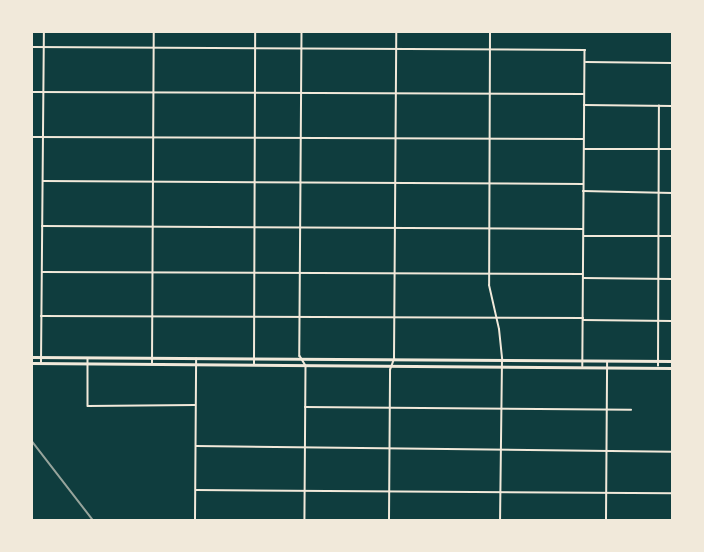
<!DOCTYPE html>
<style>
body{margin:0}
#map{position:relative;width:704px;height:552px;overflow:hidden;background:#0f3d3e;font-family:"Sofia Sans Condensed",sans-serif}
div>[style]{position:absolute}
.minor>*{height:1.5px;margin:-0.75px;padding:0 0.75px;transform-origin:0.75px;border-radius:0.75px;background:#f1e9da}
.tertiary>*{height:2px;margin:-1px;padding:0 1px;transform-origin:1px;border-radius:1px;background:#f1e9da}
.primary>*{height:3px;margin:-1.5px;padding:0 1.5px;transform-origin:1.5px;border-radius:1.5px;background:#f1e9da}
.rail>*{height:1.5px;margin:-0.75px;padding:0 0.75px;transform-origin:0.75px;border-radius:0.75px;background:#97a49c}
span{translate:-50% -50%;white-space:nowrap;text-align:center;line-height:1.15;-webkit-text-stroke:4.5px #f1e9da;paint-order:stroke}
.frame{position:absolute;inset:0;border:33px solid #f1e9da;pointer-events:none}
</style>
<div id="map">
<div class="minor">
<i style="left:302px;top:32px;width:324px;rotate:90.4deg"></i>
<i style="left:300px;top:356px;width:12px;rotate:59deg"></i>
<i style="left:306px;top:366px;width:154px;rotate:90.4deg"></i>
<i style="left:32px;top:47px;width:553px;rotate:0.31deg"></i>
<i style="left:585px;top:50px;width:316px;rotate:90.4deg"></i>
<i style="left:586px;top:62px;width:86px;rotate:0.7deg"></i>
<i style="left:32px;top:92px;width:551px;rotate:0.21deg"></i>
<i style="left:584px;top:105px;width:88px;rotate:0.7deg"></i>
<i style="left:32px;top:137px;width:551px;rotate:0.21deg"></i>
<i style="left:584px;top:149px;width:88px"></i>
<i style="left:43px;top:181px;width:540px;rotate:0.32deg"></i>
<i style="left:583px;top:191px;width:89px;rotate:1.3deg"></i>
<i style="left:42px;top:226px;width:541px;rotate:0.32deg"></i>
<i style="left:584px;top:236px;width:88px"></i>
<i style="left:42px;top:272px;width:540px;rotate:0.21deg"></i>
<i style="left:583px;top:278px;width:89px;rotate:0.6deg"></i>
<i style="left:41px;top:316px;width:542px;rotate:0.21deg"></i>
<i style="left:583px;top:320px;width:89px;rotate:0.6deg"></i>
<i style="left:88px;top:358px;width:48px;rotate:90deg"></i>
<i style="left:88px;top:406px;width:107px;rotate:-0.5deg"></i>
<i style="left:41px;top:363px;width:331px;rotate:-89.5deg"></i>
<i style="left:152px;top:364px;width:332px;rotate:-89.7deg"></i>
<i style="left:254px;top:364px;width:332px;rotate:-89.8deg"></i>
<i style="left:658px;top:366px;width:260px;rotate:-89.8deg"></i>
<i style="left:305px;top:407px;width:326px;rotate:0.5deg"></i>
<i style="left:196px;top:446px;width:476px;rotate:0.7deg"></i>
<i style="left:196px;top:490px;width:476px;rotate:0.4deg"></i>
<i style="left:195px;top:520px;width:161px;rotate:-89.6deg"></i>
<i style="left:389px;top:520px;width:150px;rotate:-89.6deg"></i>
<i style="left:390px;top:370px;width:12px;rotate:-70deg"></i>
<i style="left:394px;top:359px;width:327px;rotate:-89.6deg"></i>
<i style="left:606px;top:520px;width:158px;rotate:-89.6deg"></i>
</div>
<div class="tertiary">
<i style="left:490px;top:32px;width:253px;rotate:90.2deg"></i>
<i style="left:489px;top:285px;width:45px;rotate:77.2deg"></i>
<i style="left:499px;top:329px;width:31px;rotate:84deg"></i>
<i style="left:502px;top:360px;width:160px;rotate:90.7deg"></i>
</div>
<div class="primary">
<i style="left:32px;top:357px;width:640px;rotate:0.36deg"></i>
<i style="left:32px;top:363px;width:640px;rotate:0.45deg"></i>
</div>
<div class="rail">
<i style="left:32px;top:441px;width:100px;rotate:52.3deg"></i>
</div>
<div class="frame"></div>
</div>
